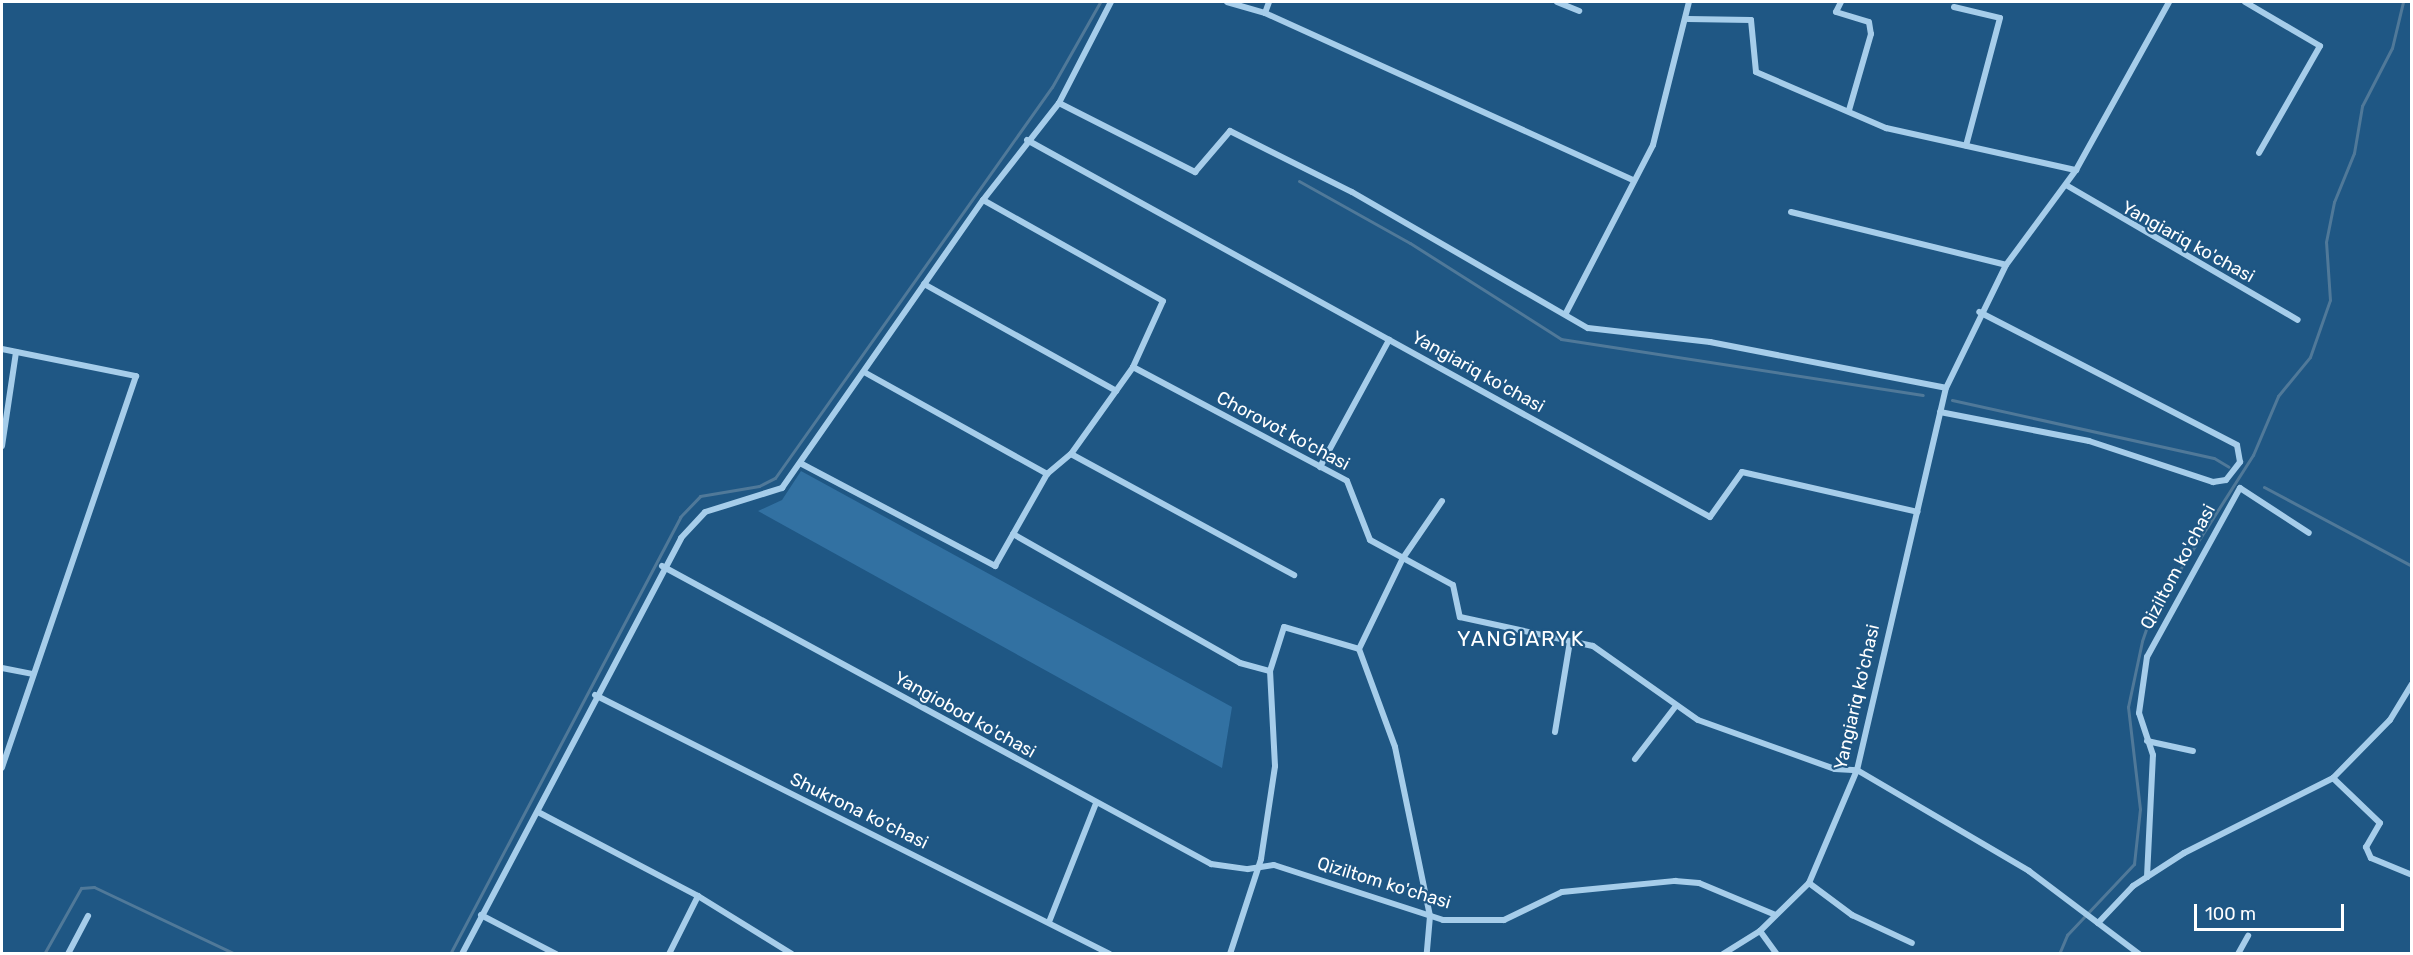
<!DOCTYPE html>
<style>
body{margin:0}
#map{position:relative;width:2413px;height:955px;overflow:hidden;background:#1f5784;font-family:Rubik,sans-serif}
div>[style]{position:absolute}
.green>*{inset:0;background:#3271a2}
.stream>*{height:3px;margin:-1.5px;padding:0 1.5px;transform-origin:1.5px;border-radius:1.5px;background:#507999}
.minor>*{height:6px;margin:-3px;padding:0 3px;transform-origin:3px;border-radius:3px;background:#a6cdea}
span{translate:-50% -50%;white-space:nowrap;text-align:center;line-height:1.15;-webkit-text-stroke:4.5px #1f5784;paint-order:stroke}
.street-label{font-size:18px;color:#fff}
.quarter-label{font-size:21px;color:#fff;letter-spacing:1.5px}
.frame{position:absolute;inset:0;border:3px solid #fff;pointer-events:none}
.scale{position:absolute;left:2194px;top:904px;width:150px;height:27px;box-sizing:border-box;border:3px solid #fff;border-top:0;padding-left:8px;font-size:18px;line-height:21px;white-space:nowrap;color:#fff;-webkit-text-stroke:4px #1f5784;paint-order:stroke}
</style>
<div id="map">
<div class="green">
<i style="clip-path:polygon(801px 471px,1232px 707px,1222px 768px,758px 511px,782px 500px)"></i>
</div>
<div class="stream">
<i style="left:1299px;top:181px;width:127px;rotate:29.2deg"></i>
<i style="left:1410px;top:243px;width:179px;rotate:32.4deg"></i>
<i style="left:1561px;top:339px;width:366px;rotate:8.8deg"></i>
<i style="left:1952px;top:400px;width:268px;rotate:12.5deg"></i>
<i style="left:2214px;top:458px;width:17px;rotate:31deg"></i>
<i style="left:2264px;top:487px;width:168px;rotate:28.1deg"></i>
<i style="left:44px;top:954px;width:76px;rotate:-60.7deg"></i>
<i style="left:81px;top:888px;width:13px;rotate:-4deg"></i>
<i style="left:94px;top:887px;width:156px;rotate:25.4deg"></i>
<i style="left:450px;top:954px;width:494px;rotate:-62.2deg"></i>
<i style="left:680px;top:517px;width:29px;rotate:-46deg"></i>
<i style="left:700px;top:496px;width:60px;rotate:-9.6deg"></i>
<i style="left:759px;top:486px;width:18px;rotate:-27deg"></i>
<i style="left:775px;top:478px;width:479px;rotate:-54.7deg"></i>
<i style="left:1052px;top:87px;width:98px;rotate:-60.5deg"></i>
<i style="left:2059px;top:954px;width:21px;rotate:-67deg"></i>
<i style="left:2067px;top:935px;width:98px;rotate:-46.7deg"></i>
<i style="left:2134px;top:864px;width:55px;rotate:-83.8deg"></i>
<i style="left:2140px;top:809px;width:103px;rotate:-96.7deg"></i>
<i style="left:2128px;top:707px;width:67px;rotate:-78deg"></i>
<i style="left:2142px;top:641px;width:28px;rotate:-71deg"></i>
<i style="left:2151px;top:615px;width:190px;rotate:-57.5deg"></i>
<i style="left:2253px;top:455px;width:64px;rotate:-67deg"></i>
<i style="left:2278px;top:396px;width:50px;rotate:-50.6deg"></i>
<i style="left:2310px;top:357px;width:60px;rotate:-70.7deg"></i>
<i style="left:2330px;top:300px;width:58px;rotate:-93.9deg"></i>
<i style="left:2326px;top:242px;width:41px;rotate:-78.7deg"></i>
<i style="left:2334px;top:202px;width:53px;rotate:-67.8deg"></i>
<i style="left:2354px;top:153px;width:48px;rotate:-80.3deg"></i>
<i style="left:2362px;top:106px;width:65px;rotate:-62.7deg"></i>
<i style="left:2392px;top:48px;width:47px;rotate:-76.6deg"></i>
</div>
<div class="minor">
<i style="left:1227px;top:2px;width:40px;rotate:16deg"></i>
<i style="left:1265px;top:13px;width:404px;rotate:24.4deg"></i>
<i style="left:1557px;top:2px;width:24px;rotate:22deg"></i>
<i style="left:1841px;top:2px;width:11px;rotate:117deg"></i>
<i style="left:1836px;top:12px;width:34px;rotate:17deg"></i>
<i style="left:1869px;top:22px;width:12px;rotate:81deg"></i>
<i style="left:1871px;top:34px;width:79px;rotate:106.1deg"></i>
<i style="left:2245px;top:2px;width:87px;rotate:30.4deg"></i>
<i style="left:2320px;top:46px;width:123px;rotate:119.7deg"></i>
<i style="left:1954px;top:7px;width:47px;rotate:13.4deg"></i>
<i style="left:2000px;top:18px;width:132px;rotate:104.9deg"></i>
<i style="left:1265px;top:13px;width:12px;rotate:-70deg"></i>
<i style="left:1688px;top:19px;width:63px;rotate:0.9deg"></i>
<i style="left:1751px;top:20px;width:52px;rotate:84.5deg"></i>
<i style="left:1756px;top:72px;width:142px;rotate:23.3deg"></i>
<i style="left:1886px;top:128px;width:195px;rotate:12.5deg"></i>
<i style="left:1059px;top:103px;width:153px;rotate:26.9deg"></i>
<i style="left:1195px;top:172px;width:54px;rotate:-49.5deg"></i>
<i style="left:1230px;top:131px;width:136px;rotate:26.6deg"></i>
<i style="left:1352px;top:192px;width:272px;rotate:30deg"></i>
<i style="left:1588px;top:328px;width:123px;rotate:6.5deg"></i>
<i style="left:1710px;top:342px;width:240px;rotate:11deg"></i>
<i style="left:1027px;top:140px;width:780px;rotate:28.9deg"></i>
<i style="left:1710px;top:517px;width:55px;rotate:-54.6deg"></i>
<i style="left:1742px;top:472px;width:180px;rotate:12.8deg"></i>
<i style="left:2066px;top:185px;width:268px;rotate:30.2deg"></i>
<i style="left:1791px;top:212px;width:221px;rotate:13.8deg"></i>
<i style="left:924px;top:284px;width:220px;rotate:29.1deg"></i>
<i style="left:1566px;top:313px;width:189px;rotate:-62.6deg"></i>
<i style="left:1653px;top:145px;width:147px;rotate:-75.9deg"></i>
<i style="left:2px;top:349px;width:137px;rotate:11.4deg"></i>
<i style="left:136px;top:376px;width:414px;rotate:108.9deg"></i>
<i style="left:1133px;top:367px;width:242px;rotate:28deg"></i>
<i style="left:1347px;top:481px;width:63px;rotate:68.7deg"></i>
<i style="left:1370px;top:540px;width:94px;rotate:28.5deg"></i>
<i style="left:1453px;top:585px;width:33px;rotate:78deg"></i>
<i style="left:1460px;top:617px;width:136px;rotate:12.3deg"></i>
<i style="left:1593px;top:646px;width:128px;rotate:35.2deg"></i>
<i style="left:1698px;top:720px;width:145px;rotate:19.7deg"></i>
<i style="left:1835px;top:769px;width:22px;rotate:3deg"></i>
<i style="left:1857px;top:770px;width:199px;rotate:30.4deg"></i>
<i style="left:2029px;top:871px;width:138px;rotate:37deg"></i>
<i style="left:864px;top:372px;width:210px;rotate:29.1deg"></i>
<i style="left:1940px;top:412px;width:152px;rotate:11deg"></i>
<i style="left:2089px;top:441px;width:131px;rotate:18.3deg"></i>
<i style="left:2213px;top:482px;width:13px;rotate:-9deg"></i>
<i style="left:2226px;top:480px;width:23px;rotate:-52deg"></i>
<i style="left:2240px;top:462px;width:17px;rotate:-100deg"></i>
<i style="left:2237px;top:445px;width:290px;rotate:-152.7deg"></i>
<i style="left:2px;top:446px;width:95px;rotate:-81.5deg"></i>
<i style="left:1071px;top:454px;width:254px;rotate:28.5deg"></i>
<i style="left:800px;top:463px;width:221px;rotate:27.8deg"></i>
<i style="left:995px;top:566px;width:106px;rotate:-60.5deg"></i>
<i style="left:1047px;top:474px;width:31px;rotate:-40deg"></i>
<i style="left:1071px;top:454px;width:107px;rotate:-54.5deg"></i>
<i style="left:1133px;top:367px;width:72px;rotate:-65.6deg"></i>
<i style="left:1163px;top:301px;width:206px;rotate:-150.7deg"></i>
<i style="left:1320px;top:467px;width:145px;rotate:-61.5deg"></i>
<i style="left:1013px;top:534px;width:261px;rotate:29.6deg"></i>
<i style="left:1240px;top:663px;width:31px;rotate:15deg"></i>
<i style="left:662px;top:566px;width:625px;rotate:28.49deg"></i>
<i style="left:1211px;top:864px;width:37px;rotate:8deg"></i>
<i style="left:1248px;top:869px;width:26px;rotate:-9deg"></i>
<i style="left:1274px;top:865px;width:178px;rotate:18deg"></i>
<i style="left:1443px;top:920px;width:61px"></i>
<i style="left:1504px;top:920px;width:64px;rotate:-25.8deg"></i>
<i style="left:1562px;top:892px;width:114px;rotate:-5.6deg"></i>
<i style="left:1675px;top:881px;width:24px;rotate:5deg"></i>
<i style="left:1699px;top:883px;width:83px;rotate:22.6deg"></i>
<i style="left:1359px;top:649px;width:104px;rotate:69.8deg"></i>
<i style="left:1395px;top:747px;width:173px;rotate:78.3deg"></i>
<i style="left:1430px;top:916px;width:38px;rotate:95deg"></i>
<i style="left:1359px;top:649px;width:101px;rotate:-64.2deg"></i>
<i style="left:1403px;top:558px;width:69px;rotate:-55.6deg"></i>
<i style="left:2px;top:668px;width:32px;rotate:11deg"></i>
<i style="left:595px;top:695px;width:576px;rotate:26.7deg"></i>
<i style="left:1555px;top:732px;width:92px;rotate:-80.6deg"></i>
<i style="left:2147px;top:741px;width:47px;rotate:12.3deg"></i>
<i style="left:1635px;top:759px;width:66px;rotate:-52.4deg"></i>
<i style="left:2333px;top:778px;width:65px;rotate:43.8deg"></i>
<i style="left:2380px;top:823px;width:28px;rotate:120deg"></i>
<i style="left:2366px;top:847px;width:12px;rotate:66deg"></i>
<i style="left:2371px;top:858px;width:44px;rotate:22.5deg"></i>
<i style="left:538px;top:812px;width:181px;rotate:27.7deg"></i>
<i style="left:698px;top:896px;width:110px;rotate:31.7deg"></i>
<i style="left:2147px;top:877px;width:122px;rotate:-87.2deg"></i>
<i style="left:2153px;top:755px;width:44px;rotate:-108.4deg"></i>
<i style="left:2139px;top:713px;width:57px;rotate:-81.9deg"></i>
<i style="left:2147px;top:657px;width:193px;rotate:-61.2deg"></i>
<i style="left:2240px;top:488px;width:82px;rotate:33.1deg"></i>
<i style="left:1809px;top:883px;width:54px;rotate:36.7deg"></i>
<i style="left:1852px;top:915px;width:66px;rotate:25deg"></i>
<i style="left:481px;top:915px;width:85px;rotate:27.5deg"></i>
<i style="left:1049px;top:922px;width:128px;rotate:-68.4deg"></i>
<i style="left:2098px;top:923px;width:51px;rotate:-46.6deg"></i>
<i style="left:2133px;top:886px;width:61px;rotate:-32.9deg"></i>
<i style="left:2184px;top:853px;width:167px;rotate:-26.7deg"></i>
<i style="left:2333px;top:778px;width:81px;rotate:-45.5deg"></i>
<i style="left:2390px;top:720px;width:42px;rotate:-58.6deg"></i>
<i style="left:1760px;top:931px;width:29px;rotate:54deg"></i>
<i style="left:68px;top:954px;width:43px;rotate:-62.2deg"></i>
<i style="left:462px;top:954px;width:470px;rotate:-62.2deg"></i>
<i style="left:681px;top:538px;width:35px;rotate:-47deg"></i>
<i style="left:705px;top:512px;width:81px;rotate:-17.3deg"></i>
<i style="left:782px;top:488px;width:351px;rotate:-55.1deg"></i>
<i style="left:983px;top:200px;width:123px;rotate:-51.9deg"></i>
<i style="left:1059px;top:103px;width:114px;rotate:-62.8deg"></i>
<i style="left:669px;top:954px;width:65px;rotate:-63.4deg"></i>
<i style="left:1230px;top:954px;width:100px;rotate:-71.9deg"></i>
<i style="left:1261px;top:859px;width:94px;rotate:-81.4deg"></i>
<i style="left:1275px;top:766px;width:95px;rotate:-93deg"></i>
<i style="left:1270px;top:671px;width:46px;rotate:-72.3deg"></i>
<i style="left:1284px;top:627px;width:78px;rotate:16.3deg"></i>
<i style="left:1723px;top:954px;width:44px;rotate:-31.9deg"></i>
<i style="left:1760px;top:931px;width:69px;rotate:-44.4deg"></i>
<i style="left:1809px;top:883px;width:123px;rotate:-67deg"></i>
<i style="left:1857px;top:770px;width:392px;rotate:-76.9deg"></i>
<i style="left:1946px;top:388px;width:137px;rotate:-64deg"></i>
<i style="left:2006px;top:265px;width:118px;rotate:-53.6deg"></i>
<i style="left:2076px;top:170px;width:192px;rotate:-61deg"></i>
<i style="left:2238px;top:954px;width:21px;rotate:-61deg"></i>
</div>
<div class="street-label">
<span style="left:2188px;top:242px;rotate:29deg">Yangiariq ko'chasi</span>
<span style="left:1478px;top:372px;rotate:29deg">Yangiariq ko'chasi</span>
<span style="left:1283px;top:431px;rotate:28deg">Chorovot ko'chasi</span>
<span style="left:2178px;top:567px;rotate:-62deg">Qiziltom ko'chasi</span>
<span style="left:1857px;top:697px;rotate:-77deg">Yangiariq ko'chasi</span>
<span style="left:965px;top:715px;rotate:29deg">Yangiobod ko'chasi</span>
<span style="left:859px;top:811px;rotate:26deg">Shukrona ko'chasi</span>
<span style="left:1384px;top:883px;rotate:17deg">Qiziltom ko'chasi</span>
</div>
<div class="quarter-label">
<span style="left:1521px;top:639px">YANGIARYK</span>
</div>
<div class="frame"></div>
<div class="scale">100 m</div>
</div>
